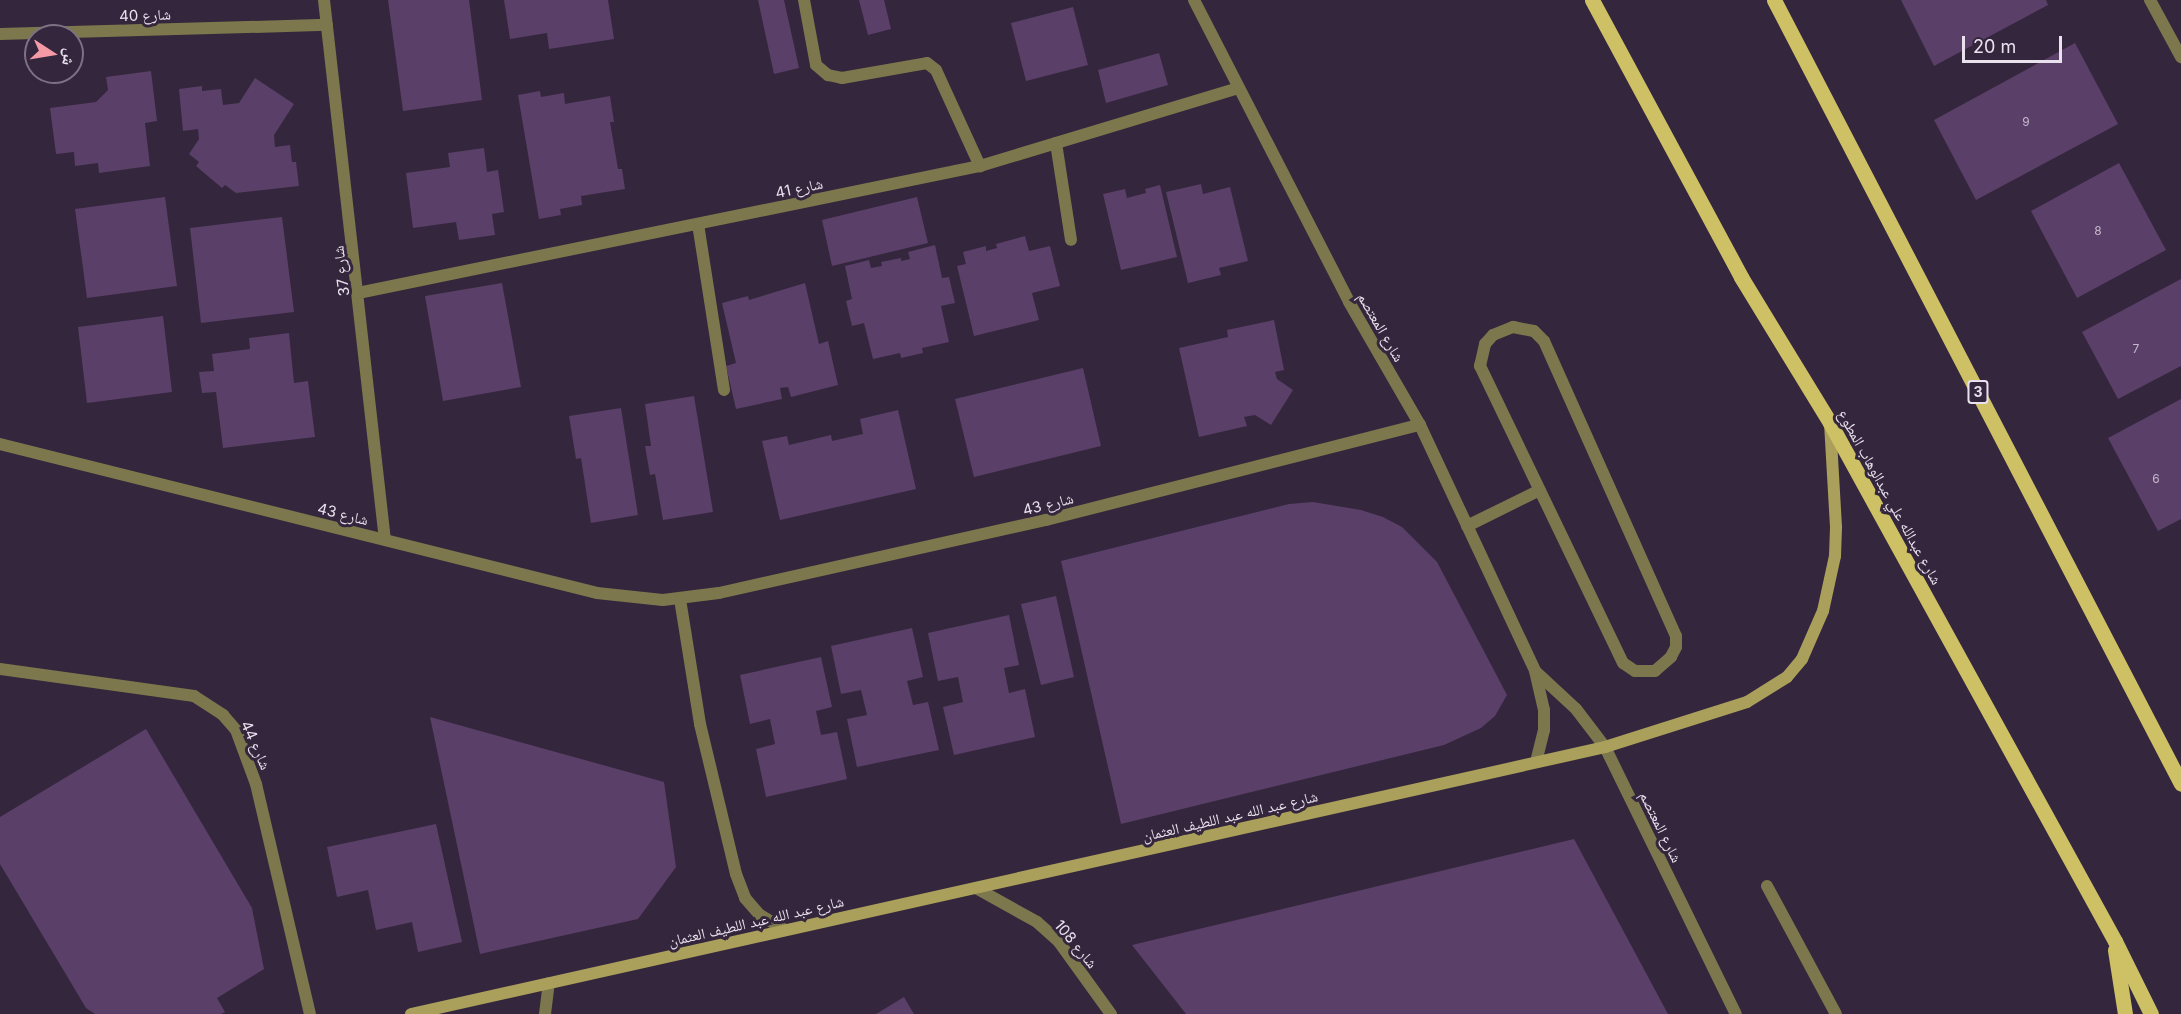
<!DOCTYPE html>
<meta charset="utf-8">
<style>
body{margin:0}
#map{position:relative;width:2181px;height:1014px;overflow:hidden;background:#34263c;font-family:Inter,"Noto Naskh Arabic",sans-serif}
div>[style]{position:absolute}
.building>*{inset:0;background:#5a3f68}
.lane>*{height:12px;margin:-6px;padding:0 6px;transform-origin:6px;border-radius:6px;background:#7c774c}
.street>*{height:12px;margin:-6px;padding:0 6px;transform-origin:6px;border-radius:6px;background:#7c774c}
.secondary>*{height:12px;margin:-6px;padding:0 6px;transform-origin:6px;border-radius:6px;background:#aaa05b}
.primary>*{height:15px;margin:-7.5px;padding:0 7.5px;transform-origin:7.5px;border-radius:7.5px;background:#cdc065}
span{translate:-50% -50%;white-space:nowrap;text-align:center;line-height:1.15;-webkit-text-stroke:6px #34263c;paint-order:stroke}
.number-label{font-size:12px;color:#c6b8cd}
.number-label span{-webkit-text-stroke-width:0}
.shield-label span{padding:2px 4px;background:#34263c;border:2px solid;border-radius:4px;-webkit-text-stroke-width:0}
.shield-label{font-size:14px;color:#eae1ef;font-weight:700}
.street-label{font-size:15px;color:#eae1ef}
.north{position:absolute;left:24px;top:24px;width:60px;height:60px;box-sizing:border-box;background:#34263c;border:2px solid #7d7184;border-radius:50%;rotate:102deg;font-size:16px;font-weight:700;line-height:24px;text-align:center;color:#eae1ef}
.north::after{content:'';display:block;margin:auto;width:21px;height:27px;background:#f49aa6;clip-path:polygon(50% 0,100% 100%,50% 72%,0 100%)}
.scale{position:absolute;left:1962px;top:36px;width:100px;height:27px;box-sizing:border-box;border:3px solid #eae1ef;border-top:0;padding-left:8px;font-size:18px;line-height:21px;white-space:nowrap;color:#eae1ef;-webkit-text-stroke:4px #34263c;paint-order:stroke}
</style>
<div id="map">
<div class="building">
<i style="clip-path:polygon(388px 0,469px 0,482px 100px,403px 111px)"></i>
<i style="clip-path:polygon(504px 0,608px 0,614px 39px,549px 49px,547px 33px,510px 39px)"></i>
<i style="clip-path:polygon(758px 0,784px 0,799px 68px,774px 74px)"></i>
<i style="clip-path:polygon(859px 0,884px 0,891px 29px,868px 35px)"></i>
<i style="clip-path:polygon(1901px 0,2046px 0,2048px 5px,1934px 66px)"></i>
<i style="clip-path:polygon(1073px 7px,1088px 65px,1026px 81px,1011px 23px)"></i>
<i style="clip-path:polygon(2075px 43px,2118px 124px,1976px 200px,1934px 120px)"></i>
<i style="clip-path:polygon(1159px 53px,1168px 85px,1106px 103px,1098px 70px)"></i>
<i style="clip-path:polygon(151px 71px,157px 121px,145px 123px,150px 166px,99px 173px,98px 163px,75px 166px,74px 152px,56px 154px,50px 108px,96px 102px,108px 90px,106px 77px)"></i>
<i style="clip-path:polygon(255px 78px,294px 104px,274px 135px,275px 147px,290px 145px,292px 162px,296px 162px,299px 186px,236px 193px,225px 185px,222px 188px,196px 166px,199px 162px,189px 154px,199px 139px,198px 129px,183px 131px,179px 89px,202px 86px,202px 91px,221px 89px,223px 105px,239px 103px)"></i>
<i style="clip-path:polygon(540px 91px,541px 97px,564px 93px,565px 104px,610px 96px,614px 122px,610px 122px,618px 169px,622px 169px,625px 189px,581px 196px,582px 205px,560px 209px,561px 215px,539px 219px,518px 95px)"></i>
<i style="clip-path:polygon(484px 148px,487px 172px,498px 170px,504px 212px,492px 214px,495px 235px,459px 240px,456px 222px,413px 228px,406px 173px,450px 167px,448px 153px)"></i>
<i style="clip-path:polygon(2119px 163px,2166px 250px,2077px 298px,2031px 211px)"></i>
<i style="clip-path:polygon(1201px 184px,1203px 194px,1230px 187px,1248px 261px,1219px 268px,1221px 275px,1188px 283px,1166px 192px)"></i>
<i style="clip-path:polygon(1160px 185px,1177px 257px,1121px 270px,1103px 194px,1125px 189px,1127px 198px,1146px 193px,1145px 189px)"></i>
<i style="clip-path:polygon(165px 197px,177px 286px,87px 298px,75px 209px)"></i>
<i style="clip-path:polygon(917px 197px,928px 243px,832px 266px,822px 220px)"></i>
<i style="clip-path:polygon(282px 217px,294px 312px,201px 323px,190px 228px)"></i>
<i style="clip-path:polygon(1025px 236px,1029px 251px,1050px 246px,1060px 286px,1032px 293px,1039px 320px,974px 336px,957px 266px,966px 264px,963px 252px,986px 246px,986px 251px,997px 248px,996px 244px)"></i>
<i style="clip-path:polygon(935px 245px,942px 278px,949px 277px,955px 303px,941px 306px,949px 342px,922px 348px,923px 353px,901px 358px,900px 353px,873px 359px,864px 323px,852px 326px,846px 301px,852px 299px,845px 266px,869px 260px,871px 268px,882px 266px,881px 262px,901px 258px,901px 261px,910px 259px,908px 252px)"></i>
<i style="clip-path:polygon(2181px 279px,2181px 366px,2118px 399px,2082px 332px)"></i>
<i style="clip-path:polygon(502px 283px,521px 387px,443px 401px,425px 296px)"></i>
<i style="clip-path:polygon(805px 283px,819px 344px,828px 341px,838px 385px,791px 397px,788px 387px,780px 388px,782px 399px,736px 409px,726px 366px,736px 363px,722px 303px,748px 296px,749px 300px)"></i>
<i style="clip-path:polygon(163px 316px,172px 392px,87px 403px,78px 327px)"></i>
<i style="clip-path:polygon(1274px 320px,1284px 370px,1275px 372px,1277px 379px,1293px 390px,1271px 425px,1255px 415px,1244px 417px,1247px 426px,1199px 437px,1179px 348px,1228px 337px,1227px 330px)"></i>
<i style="clip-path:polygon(289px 333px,294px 383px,308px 381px,315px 437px,223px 448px,216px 392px,202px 393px,199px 372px,214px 371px,212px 354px,250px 349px,249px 338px)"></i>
<i style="clip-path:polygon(1083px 368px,1101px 446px,974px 477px,955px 399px)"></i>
<i style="clip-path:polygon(694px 396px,713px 512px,663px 520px,655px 474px,650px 475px,645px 446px,651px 446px,645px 404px)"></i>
<i style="clip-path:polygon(2181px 399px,2181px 519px,2158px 531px,2108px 438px)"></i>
<i style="clip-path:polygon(621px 408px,638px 515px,591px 523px,581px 458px,576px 459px,569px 416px)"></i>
<i style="clip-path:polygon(898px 410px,916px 489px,780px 520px,762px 441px,787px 436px,789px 445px,831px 435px,832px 441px,863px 434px,860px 419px)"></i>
<i style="clip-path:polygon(1313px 502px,1361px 510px,1383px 517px,1402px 527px,1437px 562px,1507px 695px,1495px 716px,1481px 728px,1444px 745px,1121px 824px,1061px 561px,1289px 504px)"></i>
<i style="clip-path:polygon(1056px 596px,1074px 677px,1041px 685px,1021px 604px)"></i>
<i style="clip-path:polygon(1009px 615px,1019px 665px,1004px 668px,1009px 693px,1025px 689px,1035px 737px,954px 755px,943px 707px,963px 702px,958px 677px,938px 681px,928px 633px)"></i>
<i style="clip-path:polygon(912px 628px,923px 677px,907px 681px,913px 705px,928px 702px,939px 750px,857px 767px,847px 719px,867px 715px,861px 690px,841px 694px,831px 646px)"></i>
<i style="clip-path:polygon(821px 657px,832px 707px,816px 711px,821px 735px,837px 732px,847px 779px,766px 797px,756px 749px,775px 744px,770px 719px,750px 724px,740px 675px)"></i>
<i style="clip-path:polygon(430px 717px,664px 782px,676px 867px,638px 919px,480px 954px)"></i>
<i style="clip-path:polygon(146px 729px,252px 908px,264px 969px,217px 998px,225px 1012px,221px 1014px,95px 1014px,86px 1008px,0 864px,0 817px)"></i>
<i style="clip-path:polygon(436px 824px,462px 942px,418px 952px,412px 922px,376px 930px,368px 890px,337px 897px,327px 847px)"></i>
<i style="clip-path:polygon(1574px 839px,1668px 1014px,1186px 1014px,1132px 945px)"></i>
<i style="clip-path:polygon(904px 997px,914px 1014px,876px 1014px)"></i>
</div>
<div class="lane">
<i style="left:804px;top:0;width:66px;rotate:79.5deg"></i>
<i style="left:816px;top:65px;width:16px;rotate:40deg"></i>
<i style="left:828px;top:75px;width:14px;rotate:12deg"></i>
<i style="left:842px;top:78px;width:86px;rotate:-10deg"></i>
<i style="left:927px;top:63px;width:11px;rotate:38deg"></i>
<i style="left:936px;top:70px;width:106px;rotate:65.4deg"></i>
<i style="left:1056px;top:143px;width:98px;rotate:81.2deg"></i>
<i style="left:698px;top:224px;width:168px;rotate:81.1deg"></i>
<i style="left:1513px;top:327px;width:21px;rotate:11deg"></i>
<i style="left:1534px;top:331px;width:14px;rotate:45deg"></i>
<i style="left:1544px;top:341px;width:323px;rotate:65.9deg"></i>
<i style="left:1676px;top:636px;width:11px;rotate:90deg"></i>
<i style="left:1676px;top:647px;width:11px;rotate:117deg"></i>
<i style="left:1671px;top:657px;width:21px;rotate:139deg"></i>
<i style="left:1655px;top:671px;width:20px;rotate:180deg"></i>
<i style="left:1635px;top:671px;width:14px;rotate:-146deg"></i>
<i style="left:1623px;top:663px;width:330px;rotate:-115.7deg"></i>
<i style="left:1480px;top:366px;width:23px;rotate:-77deg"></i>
<i style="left:1485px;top:344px;width:12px;rotate:-48deg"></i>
<i style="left:1493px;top:335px;width:22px;rotate:-22deg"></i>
<i style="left:1467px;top:526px;width:81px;rotate:-26.3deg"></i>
<i style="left:1767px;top:886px;width:145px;rotate:61.7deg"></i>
</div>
<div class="street">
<i style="left:324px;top:0;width:543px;rotate:83.56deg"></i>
<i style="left:1194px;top:0;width:339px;rotate:62.8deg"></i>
<i style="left:1349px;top:302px;width:142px;rotate:60deg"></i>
<i style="left:1420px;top:425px;width:272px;rotate:64.9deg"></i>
<i style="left:1535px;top:671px;width:40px;rotate:77deg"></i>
<i style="left:1544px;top:710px;width:20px;rotate:90deg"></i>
<i style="left:1544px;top:730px;width:33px;rotate:104deg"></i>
<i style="left:2150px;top:0;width:65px;rotate:61.5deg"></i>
<i style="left:0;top:34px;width:327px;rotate:-1.6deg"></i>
<i style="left:358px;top:293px;width:635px;rotate:-11.54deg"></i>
<i style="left:980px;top:166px;width:270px;rotate:-16.8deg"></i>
<i style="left:0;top:444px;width:615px;rotate:14.01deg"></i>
<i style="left:597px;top:593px;width:66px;rotate:6.1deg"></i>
<i style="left:663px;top:600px;width:56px;rotate:-7.1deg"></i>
<i style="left:719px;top:593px;width:335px;rotate:-12.6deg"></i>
<i style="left:1046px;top:520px;width:386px;rotate:-14.3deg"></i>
<i style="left:680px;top:599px;width:127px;rotate:80.9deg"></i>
<i style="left:700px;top:724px;width:154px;rotate:76.5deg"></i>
<i style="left:736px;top:874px;width:26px;rotate:69deg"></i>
<i style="left:745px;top:898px;width:23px;rotate:49deg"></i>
<i style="left:760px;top:915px;width:29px;rotate:31deg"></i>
<i style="left:0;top:669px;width:196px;rotate:7.9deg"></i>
<i style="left:194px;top:696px;width:35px;rotate:33deg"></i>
<i style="left:223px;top:715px;width:20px;rotate:49deg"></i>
<i style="left:236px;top:730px;width:58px;rotate:69.7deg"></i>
<i style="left:256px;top:784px;width:236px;rotate:76.8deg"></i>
<i style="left:1536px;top:672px;width:54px;rotate:42.8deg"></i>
<i style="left:1576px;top:709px;width:48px;rotate:52.7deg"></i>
<i style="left:1605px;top:747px;width:297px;rotate:63.9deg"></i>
<i style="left:976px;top:888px;width:70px;rotate:29.1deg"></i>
<i style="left:1037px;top:922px;width:30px;rotate:42deg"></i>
<i style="left:1059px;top:942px;width:89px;rotate:54.2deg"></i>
<i style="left:545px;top:1014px;width:31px;rotate:-83deg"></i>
</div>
<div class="secondary">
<i style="left:411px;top:1014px;width:1223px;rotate:-12.6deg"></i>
<i style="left:1605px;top:747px;width:149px;rotate:-17.6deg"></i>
<i style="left:1747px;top:702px;width:47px;rotate:-32deg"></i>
<i style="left:1787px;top:677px;width:23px;rotate:-50deg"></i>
<i style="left:1802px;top:659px;width:52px;rotate:-66.4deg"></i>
<i style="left:1823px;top:611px;width:56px;rotate:-77.7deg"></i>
<i style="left:1835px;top:556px;width:29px;rotate:-88deg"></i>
<i style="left:1836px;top:527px;width:103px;rotate:-93.3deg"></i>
</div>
<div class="primary">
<i style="left:1592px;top:0;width:315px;rotate:61.7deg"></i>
<i style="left:1741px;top:277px;width:171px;rotate:58.6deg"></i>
<i style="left:1830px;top:423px;width:591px;rotate:61.18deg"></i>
<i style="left:2115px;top:941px;width:81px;rotate:63.7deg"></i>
<i style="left:1774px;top:0;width:883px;rotate:62.56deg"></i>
<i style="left:2115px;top:950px;width:65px;rotate:81.1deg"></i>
</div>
<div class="number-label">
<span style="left:2026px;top:122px">9</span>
<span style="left:2098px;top:231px">8</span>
<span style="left:2136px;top:349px">7</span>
<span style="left:2156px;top:479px">6</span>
</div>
<div class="shield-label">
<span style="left:1978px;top:392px">3</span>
</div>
<div class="street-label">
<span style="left:145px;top:15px;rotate:-2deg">شارع 40</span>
<span style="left:799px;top:188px;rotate:-12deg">شارع 41</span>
<span style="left:341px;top:271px;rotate:-97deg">شارع 37</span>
<span style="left:1381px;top:327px;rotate:60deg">شارع المعتصم</span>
<span style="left:1890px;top:497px;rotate:61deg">شارع عبدالله علي عبدالوهاب المطوع</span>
<span style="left:1048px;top:504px;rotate:-14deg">شارع 43</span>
<span style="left:343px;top:514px;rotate:14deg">شارع 43</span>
<span style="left:256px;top:745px;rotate:66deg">شارع 44</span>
<span style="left:1230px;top:816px;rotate:-13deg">شارع عبد الله عبد اللطيف العثمان</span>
<span style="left:1661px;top:827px;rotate:64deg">شارع المعتصم</span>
<span style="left:756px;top:921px;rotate:-13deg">شارع عبد الله عبد اللطيف العثمان</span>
<span style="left:1076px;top:944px;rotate:50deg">شارع 108</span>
</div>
<div class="north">ش</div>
<div class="scale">20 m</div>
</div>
